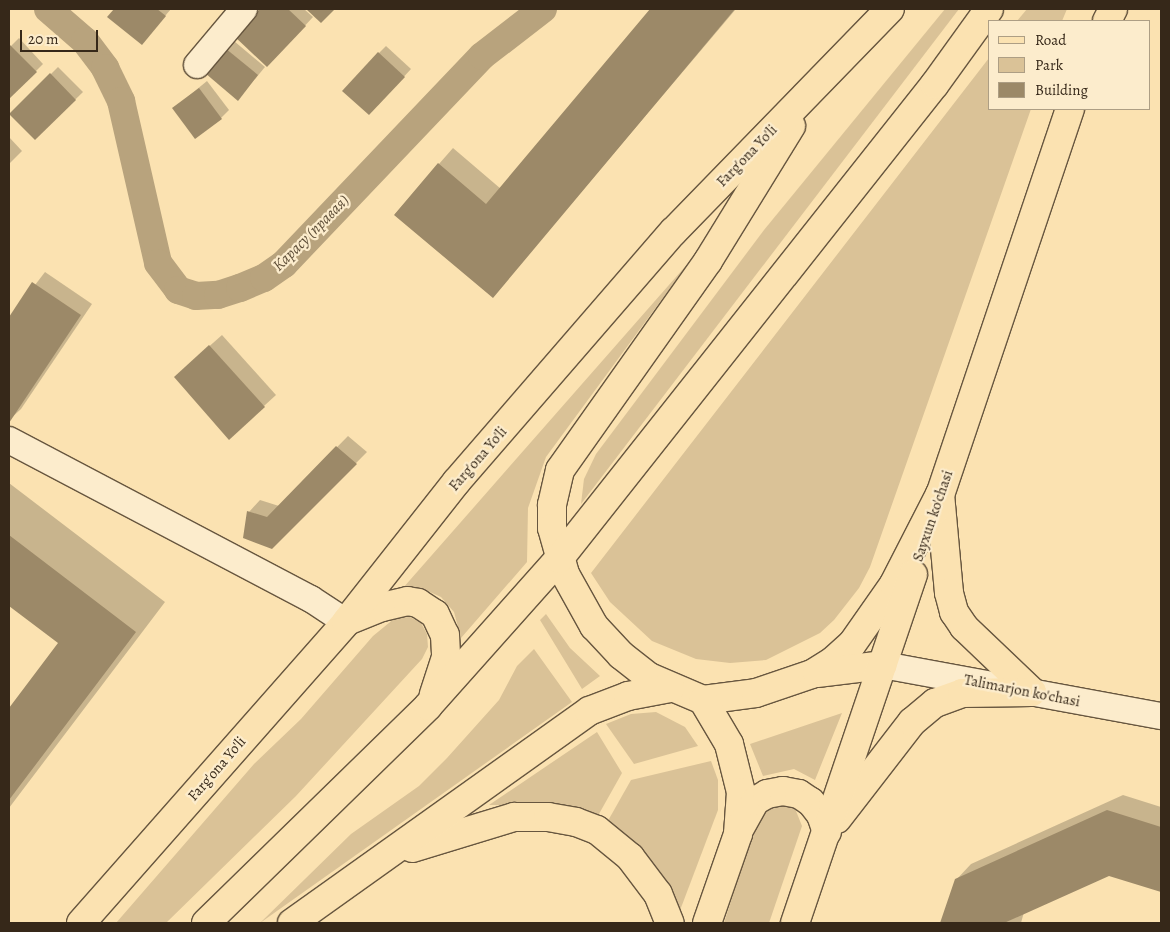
<!DOCTYPE html>
<meta charset="utf-8">
<style>
body{margin:0}
#map{position:relative;width:1170px;height:932px;overflow:hidden;background:#fbe2b1;font-family:Alegreya,serif}
div>[style]{position:absolute}
.green>*{inset:0;background:#dac297}
.shadow>*{inset:0;background:#0003}
.canal>*{height:28px;margin:-14px;padding:0 14px;transform-origin:14px;border-radius:14px;background:#b8a37d}
.building>*{inset:0;background:#9c8968}
.roads{filter:drop-shadow(1px 0 #67563f) drop-shadow(-1px 0 #67563f) drop-shadow(0 1px #67563f) drop-shadow(0 -1px #67563f)}
.minor>*{height:26px;margin:-13px;padding:0 13px;transform-origin:13px;border-radius:13px;background:#fceccc}
.major>*{height:28px;margin:-14px;padding:0 14px;transform-origin:14px;border-radius:14px;background:#fbe2b1}
span{translate:-50% -50%;white-space:nowrap;text-align:center;line-height:1.15;-webkit-text-stroke:4.5px #fceccc;paint-order:stroke}
.street-label{font-size:15px;color:#362819}
.water-label{font-size:16px;color:#5d4d37;font-style:italic}
.frame{position:absolute;inset:0;border:10px solid #362819;pointer-events:none}
.legend{position:absolute;left:988px;top:20px;width:162px;height:90px;box-sizing:border-box;background:#fceccc;border:1px solid #ad9e84;margin:0;padding:6px 9px;list-style:none;font-size:15px;color:#362819}
.legend li{display:flex;align-items:center;gap:10px;height:25px}
.legend b{width:25px;border:1px solid #ad9e84}
.scale{position:absolute;left:20px;top:30px;width:78px;height:22px;box-sizing:border-box;border:2px solid #362819;border-top:0;padding-left:6px;font-size:15px;line-height:18px;white-space:nowrap;color:#362819;-webkit-text-stroke:4px #fceccc;paint-order:stroke}
</style>
<div id="map">
<div class="green">
<i style="clip-path:polygon(945px 9px,959px 9px,581px 504px,584px 479px,596px 454px,764px 230px)"></i>
<i style="clip-path:polygon(1027px 9px,1067px 9px,1062px 21px,1017px 21px)"></i>
<i style="clip-path:polygon(989px 58px,989px 109px,1031px 109px,870px 567px,859px 588px,834px 620px,820px 633px,766px 660px,730px 663px,696px 659px,652px 641px,610px 602px,591px 573px)"></i>
<i style="clip-path:polygon(690px 261px,546px 457px,528px 508px,527px 562px,461px 638px,454px 612px,441px 597px,421px 588px,403px 588px)"></i>
<i style="clip-path:polygon(546px 614px,570px 648px,600px 676px,582px 689px,540px 620px)"></i>
<i style="clip-path:polygon(410px 617px,421px 623px,427px 634px,428px 647px,422px 659px,296px 796px,166px 923px,116px 923px,254px 764px,301px 719px,373px 636px,395px 618px)"></i>
<i style="clip-path:polygon(534px 649px,572px 702px,260px 923px,351px 834px,419px 786px,447px 758px,499px 700px,517px 666px)"></i>
<i style="clip-path:polygon(656px 712px,685px 727px,698px 746px,634px 764px,606px 724px,631px 714px)"></i>
<i style="clip-path:polygon(842px 713px,815px 780px,794px 769px,763px 776px,750px 744px)"></i>
<i style="clip-path:polygon(597px 732px,622px 773px,595px 821px,523px 805px,489px 805px)"></i>
<i style="clip-path:polygon(711px 761px,718px 780px,718px 810px,679px 913px,605px 826px,631px 780px)"></i>
<i style="clip-path:polygon(772px 804px,794px 806px,802px 826px,769px 923px,724px 923px,760px 810px)"></i>
</div>
<div class="shadow">
<i style="clip-path:polygon(115px 9px,171px 9px,142px 43px,109px 17px)"></i>
<i style="clip-path:polygon(262px 9px,304px 9px,313px 17px,275px 58px,236px 36px)"></i>
<i style="clip-path:polygon(651px 9px,736px 9px,493px 296px,395px 214px,453px 148px,501px 189px)"></i>
<i style="clip-path:polygon(19px 38px,43px 64px,9px 98px,9px 48px)"></i>
<i style="clip-path:polygon(234px 41px,265px 67px,245px 91px,206px 73px)"></i>
<i style="clip-path:polygon(386px 46px,411px 69px,377px 106px,379px 53px)"></i>
<i style="clip-path:polygon(58px 67px,83px 92px,35px 139px,11px 114px)"></i>
<i style="clip-path:polygon(207px 81px,229px 110px,221px 118px,174px 108px)"></i>
<i style="clip-path:polygon(9px 137px,22px 151px,9px 164px)"></i>
<i style="clip-path:polygon(45px 272px,92px 304px,21px 409px,9px 420px,9px 319px)"></i>
<i style="clip-path:polygon(222px 335px,276px 395px,264px 406px,187px 366px)"></i>
<i style="clip-path:polygon(348px 436px,367px 452px,272px 548px,249px 512px,260px 500px,279px 506px)"></i>
<i style="clip-path:polygon(9px 483px,165px 602px,9px 808px,9px 710px,60px 643px,9px 604px)"></i>
<i style="clip-path:polygon(1123px 795px,1161px 807px,1161px 891px,1109px 874px,1024px 912px,1021px 923px,941px 923px,956px 880px,971px 864px)"></i>
</div>
<div class="canal">
<i style="left:48px;top:9px;width:49px;rotate:40.9deg"></i>
<i style="left:85px;top:41px;width:34px;rotate:53deg"></i>
<i style="left:105px;top:68px;width:37px;rotate:64deg"></i>
<i style="left:121px;top:101px;width:166px;rotate:77.1deg"></i>
<i style="left:158px;top:263px;width:34px;rotate:53deg"></i>
<i style="left:178px;top:290px;width:19px;rotate:18deg"></i>
<i style="left:196px;top:296px;width:22px;rotate:-3deg"></i>
<i style="left:218px;top:295px;width:23px;rotate:-18deg"></i>
<i style="left:240px;top:288px;width:26px;rotate:-23deg"></i>
<i style="left:264px;top:278px;width:24px;rotate:-35deg"></i>
<i style="left:284px;top:264px;width:287px;rotate:-46.4deg"></i>
<i style="left:482px;top:56px;width:77px;rotate:-37.6deg"></i>
</div>
<div class="building">
<i style="clip-path:polygon(114px 9px,157px 9px,166px 16px,142px 45px,107px 17px)"></i>
<i style="clip-path:polygon(260px 9px,288px 9px,306px 26px,267px 67px,234px 36px)"></i>
<i style="clip-path:polygon(306px 9px,335px 9px,321px 23px)"></i>
<i style="clip-path:polygon(650px 9px,735px 9px,493px 298px,394px 215px,438px 163px,486px 204px)"></i>
<i style="clip-path:polygon(10px 45px,37px 72px,9px 99px,9px 46px)"></i>
<i style="clip-path:polygon(225px 48px,258px 75px,238px 101px,205px 73px)"></i>
<i style="clip-path:polygon(378px 52px,405px 77px,369px 115px,342px 91px)"></i>
<i style="clip-path:polygon(50px 73px,76px 100px,35px 140px,9px 114px)"></i>
<i style="clip-path:polygon(199px 88px,222px 119px,195px 139px,172px 108px)"></i>
<i style="clip-path:polygon(32px 282px,81px 315px,9px 423px,9px 317px)"></i>
<i style="clip-path:polygon(209px 345px,265px 407px,229px 440px,174px 377px)"></i>
<i style="clip-path:polygon(336px 446px,357px 464px,272px 549px,243px 538px,247px 511px,267px 517px)"></i>
<i style="clip-path:polygon(9px 535px,136px 632px,9px 800px,9px 708px,58px 643px,9px 606px)"></i>
<i style="clip-path:polygon(1107px 810px,1161px 827px,1161px 892px,1109px 876px,1004px 923px,940px 923px,955px 879px)"></i>
</div>
<div class="roads">
<div class="minor">
<i style="left:197px;top:65px;width:73px;rotate:-50deg"></i>
<i style="left:9px;top:440px;width:341px;rotate:27.8deg"></i>
<i style="left:311px;top:599px;width:42px;rotate:33.3deg"></i>
<i style="left:883px;top:665px;width:283px;rotate:10.4deg"></i>
</div>
<div class="major">
<i style="left:1107px;top:21px;width:13px;rotate:-63deg"></i>
<i style="left:791px;top:126px;width:158px;rotate:121.6deg"></i>
<i style="left:708px;top:261px;width:256px;rotate:125.3deg"></i>
<i style="left:560px;top:470px;width:36px;rotate:103deg"></i>
<i style="left:552px;top:505px;width:23px;rotate:90deg"></i>
<i style="left:552px;top:528px;width:48px;rotate:74.2deg"></i>
<i style="left:565px;top:574px;width:60px;rotate:60.9deg"></i>
<i style="left:594px;top:626px;width:40px;rotate:47deg"></i>
<i style="left:621px;top:655px;width:36px;rotate:38deg"></i>
<i style="left:649px;top:677px;width:59px;rotate:23.1deg"></i>
<i style="left:703px;top:700px;width:53px;rotate:-7.5deg"></i>
<i style="left:756px;top:693px;width:59px;rotate:-18.7deg"></i>
<i style="left:812px;top:674px;width:25px;rotate:-32deg"></i>
<i style="left:833px;top:661px;width:25px;rotate:-42deg"></i>
<i style="left:852px;top:644px;width:73px;rotate:-55deg"></i>
<i style="left:894px;top:584px;width:101px;rotate:-62.9deg"></i>
<i style="left:940px;top:494px;width:99px;rotate:84.8deg"></i>
<i style="left:949px;top:593px;width:20px;rotate:75deg"></i>
<i style="left:954px;top:612px;width:18px;rotate:56deg"></i>
<i style="left:964px;top:627px;width:94px;rotate:43.7deg"></i>
<i style="left:935px;top:510px;width:423px;rotate:-71.4deg"></i>
<i style="left:347px;top:621px;width:38px;rotate:-22deg"></i>
<i style="left:382px;top:607px;width:26px;rotate:-13deg"></i>
<i style="left:407px;top:601px;width:11px;rotate:10deg"></i>
<i style="left:418px;top:603px;width:20px;rotate:33deg"></i>
<i style="left:435px;top:614px;width:23px;rotate:65deg"></i>
<i style="left:445px;top:635px;width:22px;rotate:87deg"></i>
<i style="left:446px;top:657px;width:40px;rotate:108deg"></i>
<i style="left:817px;top:673px;width:66px;rotate:-6.9deg"></i>
<i style="left:703px;top:700px;width:51px;rotate:59.4deg"></i>
<i style="left:729px;top:744px;width:49px;rotate:76deg"></i>
<i style="left:741px;top:792px;width:42px;rotate:94.1deg"></i>
<i style="left:738px;top:834px;width:94px;rotate:109.2deg"></i>
<i style="left:837px;top:819px;width:123px;rotate:-52.3deg"></i>
<i style="left:912px;top:722px;width:30px;rotate:-40deg"></i>
<i style="left:935px;top:703px;width:29px;rotate:-20deg"></i>
<i style="left:962px;top:693px;width:70px;rotate:-0.8deg"></i>
<i style="left:740px;top:828px;width:31px;rotate:-61deg"></i>
<i style="left:755px;top:801px;width:14px;rotate:-30deg"></i>
<i style="left:767px;top:794px;width:16px;rotate:-11deg"></i>
<i style="left:783px;top:791px;width:16px;rotate:11deg"></i>
<i style="left:799px;top:794px;width:14px;rotate:34deg"></i>
<i style="left:811px;top:802px;width:16px;rotate:52deg"></i>
<i style="left:821px;top:815px;width:18px;rotate:71deg"></i>
<i style="left:412px;top:848px;width:107px;rotate:-16.9deg"></i>
<i style="left:514px;top:817px;width:34px"></i>
<i style="left:548px;top:817px;width:28px;rotate:10deg"></i>
<i style="left:576px;top:822px;width:22px;rotate:21deg"></i>
<i style="left:597px;top:830px;width:43px;rotate:39.3deg"></i>
<i style="left:630px;top:857px;width:46px;rotate:52.9deg"></i>
<i style="left:658px;top:894px;width:31px;rotate:68deg"></i>
<i style="left:81px;top:923px;width:401px;rotate:-48.6deg"></i>
<i style="left:346px;top:622px;width:179px;rotate:-51.8deg"></i>
<i style="left:457px;top:481px;width:330px;rotate:-49.1deg"></i>
<i style="left:673px;top:232px;width:311px;rotate:-45.8deg"></i>
<i style="left:206px;top:923px;width:310px;rotate:-44.3deg"></i>
<i style="left:428px;top:706px;width:197px;rotate:-48.3deg"></i>
<i style="left:559px;top:559px;width:606px;rotate:-51.64deg"></i>
<i style="left:935px;top:84px;width:92px;rotate:-54.2deg"></i>
<i style="left:292px;top:923px;width:365px;rotate:-35.5deg"></i>
<i style="left:589px;top:711px;width:42px;rotate:-21deg"></i>
<i style="left:628px;top:696px;width:43px;rotate:-10.8deg"></i>
<i style="left:795px;top:923px;width:368px;rotate:-71.3deg"></i>
</div>
</div>
<div class="street-label">
<span style="left:747px;top:156px;rotate:-46deg">Farg'ona Yo'li</span>
<span style="left:478px;top:459px;rotate:-49deg">Farg'ona Yo'li</span>
<span style="left:933px;top:516px;rotate:-71deg">Sayxun ko'chasi</span>
<span style="left:1022px;top:691px;rotate:11deg">Talimarjon ko'chasi</span>
<span style="left:217px;top:769px;rotate:-49deg">Farg'ona Yo'li</span>
</div>
<div class="water-label">
<span style="left:311px;top:233px;rotate:-45deg">Карасу (правая)</span>
</div>
<div class="frame"></div>
<ul class="legend">
<li><b style="height:6px;background:#fbe2b1"></b>Road</li>
<li><b style="height:14px;background:#dac297"></b>Park</li>
<li><b style="height:14px;background:#9c8968"></b>Building</li>
</ul>
<div class="scale">20 m</div>
</div>
